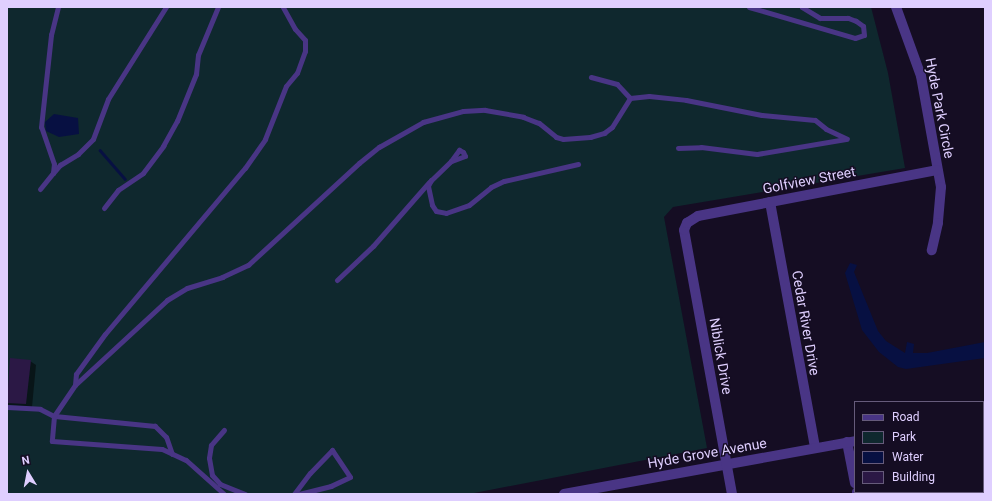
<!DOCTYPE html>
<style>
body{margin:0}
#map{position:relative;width:992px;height:501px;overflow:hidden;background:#150d23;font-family:Roboto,sans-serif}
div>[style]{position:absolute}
.green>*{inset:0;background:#0f282e}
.water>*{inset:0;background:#071042}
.shadow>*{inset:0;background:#0007}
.stream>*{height:2.5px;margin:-1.25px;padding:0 1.25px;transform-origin:1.25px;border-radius:1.25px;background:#071042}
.building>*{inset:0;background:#2b1845}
.lane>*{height:5px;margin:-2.5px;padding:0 2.5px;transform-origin:2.5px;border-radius:2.5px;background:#493585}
.street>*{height:10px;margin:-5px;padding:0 5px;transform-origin:5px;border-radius:5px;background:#493585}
span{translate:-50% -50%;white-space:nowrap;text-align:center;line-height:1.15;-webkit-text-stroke:3px #150d23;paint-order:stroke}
.street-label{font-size:14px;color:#dfcfff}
.frame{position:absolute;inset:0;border:8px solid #dfcfff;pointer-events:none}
.legend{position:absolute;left:854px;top:401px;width:130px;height:92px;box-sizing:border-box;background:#150d23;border:1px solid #665b7b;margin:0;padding:5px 7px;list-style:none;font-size:12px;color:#dfcfff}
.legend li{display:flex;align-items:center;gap:8px;height:20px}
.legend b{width:20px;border:1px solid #665b7b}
.north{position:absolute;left:8px;top:453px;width:40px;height:40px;-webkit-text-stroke:3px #150d23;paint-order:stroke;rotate:350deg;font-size:11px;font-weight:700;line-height:16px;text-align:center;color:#dfcfff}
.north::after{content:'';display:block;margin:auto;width:14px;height:18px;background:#dfcfff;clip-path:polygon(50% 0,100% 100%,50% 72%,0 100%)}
</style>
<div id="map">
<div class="green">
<i style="clip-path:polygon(7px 7px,871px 7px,888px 73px,905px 168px,673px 207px,664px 217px,707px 448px,469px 494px,7px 494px)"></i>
</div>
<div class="water">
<i style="clip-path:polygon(54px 114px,78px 118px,79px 134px,59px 137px,46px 131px,45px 122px)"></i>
<i style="clip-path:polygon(850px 263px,857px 265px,854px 272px,878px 331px,886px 341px,905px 353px,907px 342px,914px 344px,913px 353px,927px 353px,985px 342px,985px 358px,906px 369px,898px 367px,879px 352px,862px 330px,845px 273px)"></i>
</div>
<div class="shadow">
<i style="clip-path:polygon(11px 359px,30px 361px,36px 365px,32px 407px,7px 405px)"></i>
</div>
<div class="stream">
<i style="left:100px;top:150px;width:38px;rotate:49deg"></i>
</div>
<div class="building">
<i style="clip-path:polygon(10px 358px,31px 360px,26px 404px,7px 403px)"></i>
</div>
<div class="lane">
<i style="left:749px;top:7px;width:110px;rotate:16.3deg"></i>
<i style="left:855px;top:38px;width:9px;rotate:-18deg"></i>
<i style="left:864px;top:35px;width:9px;rotate:-96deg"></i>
<i style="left:863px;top:26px;width:9px;rotate:-144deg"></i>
<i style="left:856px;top:21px;width:9px;rotate:-159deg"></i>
<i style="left:848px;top:18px;width:28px;rotate:180deg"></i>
<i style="left:820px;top:18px;width:21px;rotate:-149deg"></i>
<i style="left:630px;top:98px;width:19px;rotate:-6deg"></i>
<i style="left:649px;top:96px;width:37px;rotate:6deg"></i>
<i style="left:686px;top:100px;width:77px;rotate:11.2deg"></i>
<i style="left:762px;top:115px;width:53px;rotate:5.4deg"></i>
<i style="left:815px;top:120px;width:14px;rotate:39deg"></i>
<i style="left:826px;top:129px;width:23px;rotate:25deg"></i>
<i style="left:678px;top:148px;width:23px;rotate:-2deg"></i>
<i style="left:701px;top:147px;width:56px;rotate:7.1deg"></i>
<i style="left:757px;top:154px;width:90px;rotate:-9.6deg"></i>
<i style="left:451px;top:161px;width:14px;rotate:-54deg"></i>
<i style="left:459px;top:150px;width:4px;rotate:27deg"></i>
<i style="left:463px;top:152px;width:4px;rotate:63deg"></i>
<i style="left:465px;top:156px;width:15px;rotate:160deg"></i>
<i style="left:451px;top:161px;width:28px;rotate:136deg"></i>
<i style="left:431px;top:180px;width:7px;rotate:117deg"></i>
<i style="left:428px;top:186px;width:19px;rotate:78deg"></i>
<i style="left:432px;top:205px;width:7px;rotate:56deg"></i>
<i style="left:436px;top:211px;width:10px;rotate:11deg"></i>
<i style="left:446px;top:213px;width:24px;rotate:-19deg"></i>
<i style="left:469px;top:205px;width:28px;rotate:-39deg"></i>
<i style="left:491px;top:187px;width:14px;rotate:-25deg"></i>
<i style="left:504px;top:181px;width:76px;rotate:-12.9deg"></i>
<i style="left:53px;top:173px;width:11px;rotate:-49deg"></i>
<i style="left:60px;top:165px;width:21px;rotate:-31deg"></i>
<i style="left:78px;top:154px;width:21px;rotate:-45deg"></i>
<i style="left:93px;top:139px;width:43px;rotate:-69.4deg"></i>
<i style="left:108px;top:99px;width:109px;rotate:-57.8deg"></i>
<i style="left:40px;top:189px;width:21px;rotate:-51deg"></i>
<i style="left:53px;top:173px;width:9px;rotate:-84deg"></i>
<i style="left:54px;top:164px;width:39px;rotate:-109deg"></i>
<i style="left:41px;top:127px;width:93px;rotate:-83.8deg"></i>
<i style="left:51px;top:35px;width:29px;rotate:-76deg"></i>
<i style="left:104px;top:208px;width:23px;rotate:-52deg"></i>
<i style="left:118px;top:190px;width:30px;rotate:-34deg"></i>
<i style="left:143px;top:173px;width:34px;rotate:-53deg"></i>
<i style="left:163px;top:146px;width:29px;rotate:-61deg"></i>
<i style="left:177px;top:121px;width:51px;rotate:-68deg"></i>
<i style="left:196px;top:74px;width:19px;rotate:-84deg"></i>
<i style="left:198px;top:55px;width:52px;rotate:-67.4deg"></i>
<i style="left:337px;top:280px;width:50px;rotate:-43.4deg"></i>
<i style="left:373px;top:246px;width:85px;rotate:-48.8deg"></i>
<i style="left:75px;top:385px;width:11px;rotate:-85deg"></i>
<i style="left:76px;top:374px;width:49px;rotate:-54.1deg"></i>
<i style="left:105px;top:334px;width:217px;rotate:-49.9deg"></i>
<i style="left:245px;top:168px;width:35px;rotate:-55deg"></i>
<i style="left:265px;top:139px;width:57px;rotate:-68.4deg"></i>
<i style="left:286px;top:86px;width:17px;rotate:-50deg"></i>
<i style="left:297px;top:73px;width:23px;rotate:-70deg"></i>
<i style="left:305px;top:51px;width:11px;rotate:-90deg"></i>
<i style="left:305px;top:40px;width:15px;rotate:-132deg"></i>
<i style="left:295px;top:29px;width:25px;rotate:-119deg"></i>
<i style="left:7px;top:407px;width:33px;rotate:3deg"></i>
<i style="left:40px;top:409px;width:16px;rotate:27deg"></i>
<i style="left:54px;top:416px;width:25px;rotate:95deg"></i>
<i style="left:52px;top:441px;width:110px;rotate:4.2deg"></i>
<i style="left:162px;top:449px;width:26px;rotate:25deg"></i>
<i style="left:186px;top:460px;width:51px;rotate:41.8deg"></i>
<i style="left:224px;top:430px;width:20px;rotate:131deg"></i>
<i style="left:211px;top:445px;width:13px;rotate:99deg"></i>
<i style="left:209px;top:458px;width:17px;rotate:80deg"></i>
<i style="left:212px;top:475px;width:12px;rotate:48deg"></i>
<i style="left:220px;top:484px;width:27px;rotate:22deg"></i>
<i style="left:172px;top:454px;width:18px;rotate:-109deg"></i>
<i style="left:166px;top:437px;width:16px;rotate:-135deg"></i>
<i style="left:155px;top:426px;width:101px;rotate:-174.3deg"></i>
<i style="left:54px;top:416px;width:37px;rotate:-56deg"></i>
<i style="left:75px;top:385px;width:125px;rotate:-42.7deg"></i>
<i style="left:167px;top:300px;width:23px;rotate:-31deg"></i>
<i style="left:187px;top:288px;width:37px;rotate:-17deg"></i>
<i style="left:222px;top:277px;width:29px;rotate:-25deg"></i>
<i style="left:248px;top:265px;width:151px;rotate:-42.6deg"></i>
<i style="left:359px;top:163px;width:26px;rotate:-39deg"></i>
<i style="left:379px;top:147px;width:51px;rotate:-29.6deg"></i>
<i style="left:423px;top:122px;width:41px;rotate:-15.4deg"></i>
<i style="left:463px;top:111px;width:22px;rotate:-3deg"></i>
<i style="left:485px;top:110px;width:39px;rotate:10deg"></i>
<i style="left:523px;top:117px;width:17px;rotate:21deg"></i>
<i style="left:539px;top:123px;width:22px;rotate:39deg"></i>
<i style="left:556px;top:137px;width:7px;rotate:16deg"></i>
<i style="left:563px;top:139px;width:27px;rotate:-4deg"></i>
<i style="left:590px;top:137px;width:15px;rotate:-16deg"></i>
<i style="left:604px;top:133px;width:10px;rotate:-37deg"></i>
<i style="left:612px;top:127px;width:34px;rotate:-58deg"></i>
<i style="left:630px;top:98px;width:19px;rotate:-133deg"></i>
<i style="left:617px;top:84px;width:27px;rotate:-165deg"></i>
<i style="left:294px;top:494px;width:26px;rotate:-53deg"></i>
<i style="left:310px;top:473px;width:32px;rotate:-46deg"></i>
<i style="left:332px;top:450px;width:32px;rotate:56deg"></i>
<i style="left:350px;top:477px;width:21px;rotate:155deg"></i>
<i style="left:331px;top:486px;width:34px;rotate:166deg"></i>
</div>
<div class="street">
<i style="left:896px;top:7px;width:73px;rotate:70.1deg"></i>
<i style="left:921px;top:76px;width:113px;rotate:79.8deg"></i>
<i style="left:941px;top:187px;width:36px;rotate:95deg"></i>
<i style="left:938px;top:223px;width:28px;rotate:103deg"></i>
<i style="left:770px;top:202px;width:250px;rotate:79.6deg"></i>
<i style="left:847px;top:442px;width:42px;rotate:79deg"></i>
<i style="left:857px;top:492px;width:2px;rotate:90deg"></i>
<i style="left:564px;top:494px;width:296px;rotate:-10.3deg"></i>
<i style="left:732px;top:494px;width:268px;rotate:-100.3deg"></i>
<i style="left:684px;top:230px;width:8px;rotate:-67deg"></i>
<i style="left:687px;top:223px;width:13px;rotate:-32deg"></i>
<i style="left:698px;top:216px;width:243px;rotate:-10.9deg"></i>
</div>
<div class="street-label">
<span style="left:940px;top:108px;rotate:79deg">Hyde Park Circle</span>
<span style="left:809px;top:180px;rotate:-11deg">Golfview Street</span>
<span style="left:806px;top:323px;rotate:80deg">Cedar River Drive</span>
<span style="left:721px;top:356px;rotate:80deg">Niblick Drive</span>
<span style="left:707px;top:453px;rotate:-10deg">Hyde Grove Avenue</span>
</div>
<div class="frame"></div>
<ul class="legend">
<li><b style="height:5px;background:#493585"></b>Road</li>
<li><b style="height:11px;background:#0f282e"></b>Park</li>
<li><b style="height:11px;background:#071042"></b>Water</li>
<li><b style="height:11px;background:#2b1845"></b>Building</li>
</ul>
<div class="north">N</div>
</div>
